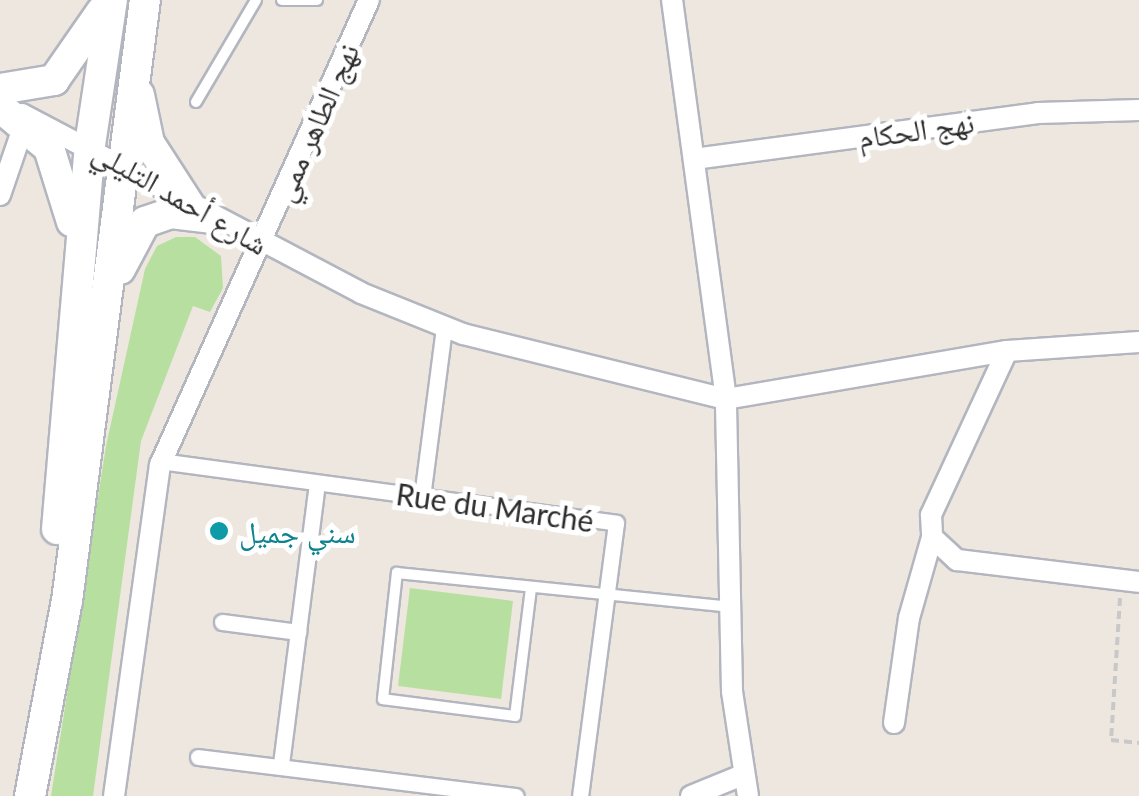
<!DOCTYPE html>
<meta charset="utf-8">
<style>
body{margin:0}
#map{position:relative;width:1139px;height:796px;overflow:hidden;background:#ede7e0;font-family:Lato,"Noto Naskh Arabic",sans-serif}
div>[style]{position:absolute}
.green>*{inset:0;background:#b7e0a0}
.path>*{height:4px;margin-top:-2px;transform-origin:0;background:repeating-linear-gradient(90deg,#c8c8c8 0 8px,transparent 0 13px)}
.roads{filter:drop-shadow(2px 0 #b3b6bf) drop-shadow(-2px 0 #b3b6bf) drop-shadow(0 2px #b3b6bf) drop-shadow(0 -2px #b3b6bf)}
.service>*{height:10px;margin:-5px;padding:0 5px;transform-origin:5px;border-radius:5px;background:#fff}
.pedestrian>*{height:15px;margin:-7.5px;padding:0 7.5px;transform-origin:7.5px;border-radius:7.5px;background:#fff}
.minor>*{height:20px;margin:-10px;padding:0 10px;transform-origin:10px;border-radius:10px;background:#fff}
.secondary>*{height:30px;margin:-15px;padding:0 15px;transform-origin:15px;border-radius:15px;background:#fff}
.dots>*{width:28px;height:28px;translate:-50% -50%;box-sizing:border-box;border:5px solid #fff;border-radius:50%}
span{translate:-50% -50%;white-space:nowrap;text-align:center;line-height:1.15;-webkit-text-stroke:10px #fff;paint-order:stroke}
.street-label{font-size:30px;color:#2c2c2c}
.culture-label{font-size:30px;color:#0d838f}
.left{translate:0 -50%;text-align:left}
</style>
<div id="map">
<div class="green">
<i style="clip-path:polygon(176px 237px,195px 237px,221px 256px,223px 288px,210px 312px,193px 306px,141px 441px,93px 796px,51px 796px,106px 446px,145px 269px,157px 246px)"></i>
<i style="clip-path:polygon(410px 588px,513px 601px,501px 699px,398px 686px)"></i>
</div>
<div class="path">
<i style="left:1120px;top:598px;width:142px;rotate:93.6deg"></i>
<i style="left:1111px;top:740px;width:28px;rotate:6deg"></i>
</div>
<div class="roads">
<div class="service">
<i style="left:282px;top:0;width:35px"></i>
<i style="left:196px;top:102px;width:118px;rotate:-59.5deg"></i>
<i style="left:531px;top:588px;width:129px;rotate:97.1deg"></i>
<i style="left:515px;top:716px;width:133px;rotate:-172.7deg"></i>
<i style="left:383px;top:699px;width:127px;rotate:-83.7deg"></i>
<i style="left:397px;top:573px;width:334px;rotate:5.8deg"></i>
</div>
<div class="pedestrian">
<i style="left:160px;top:461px;width:460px;rotate:7.7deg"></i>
<i style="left:616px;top:523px;width:275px;rotate:97.5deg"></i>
<i style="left:422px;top:497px;width:171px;rotate:-82.6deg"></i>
<i style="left:222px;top:622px;width:77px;rotate:7.5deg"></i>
<i style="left:198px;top:757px;width:320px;rotate:7deg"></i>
<i style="left:281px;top:764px;width:283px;rotate:-82.7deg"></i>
</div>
<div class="minor">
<i style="left:22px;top:114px;width:383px;rotate:27.8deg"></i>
<i style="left:361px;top:293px;width:110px;rotate:21.9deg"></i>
<i style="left:463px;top:334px;width:271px;rotate:13.9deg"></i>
<i style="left:726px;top:399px;width:403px;rotate:-97.7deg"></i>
<i style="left:694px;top:159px;width:347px;rotate:-7.6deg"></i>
<i style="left:1038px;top:113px;width:101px;rotate:-1.7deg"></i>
<i style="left:0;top:195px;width:74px;rotate:-71.1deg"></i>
<i style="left:1007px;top:351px;width:181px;rotate:114.9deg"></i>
<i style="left:931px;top:515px;width:22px;rotate:87deg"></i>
<i style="left:932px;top:537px;width:34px;rotate:43deg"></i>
<i style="left:957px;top:560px;width:183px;rotate:6.9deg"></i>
<i style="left:894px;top:723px;width:106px;rotate:-81.9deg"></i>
<i style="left:909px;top:618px;width:84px;rotate:-74.1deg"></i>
<i style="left:114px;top:796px;width:334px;rotate:-82.1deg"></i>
<i style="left:160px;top:465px;width:510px;rotate:-65.8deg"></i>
<i style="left:691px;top:796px;width:53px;rotate:-22.2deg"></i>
<i style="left:748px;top:796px;width:106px;rotate:-98.7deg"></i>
<i style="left:732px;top:691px;width:292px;rotate:-91.2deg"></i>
<i style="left:726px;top:399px;width:285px;rotate:-9.7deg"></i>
<i style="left:1007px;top:351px;width:132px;rotate:-3.9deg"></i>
</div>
<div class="secondary">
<i style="left:0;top:89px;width:55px;rotate:-9.5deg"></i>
<i style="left:54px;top:80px;width:84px;rotate:-55.2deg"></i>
<i style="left:139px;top:95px;width:49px;rotate:78.2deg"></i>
<i style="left:149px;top:143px;width:77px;rotate:57.1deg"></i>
<i style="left:0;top:107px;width:64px;rotate:39.9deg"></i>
<i style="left:49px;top:148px;width:77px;rotate:72.7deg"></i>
<i style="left:120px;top:269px;width:53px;rotate:-62deg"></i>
<i style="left:145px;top:222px;width:28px;rotate:-19deg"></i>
<i style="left:171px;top:213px;width:38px;rotate:7deg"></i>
<i style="left:57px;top:529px;width:385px;rotate:-85.1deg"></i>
<i style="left:90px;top:145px;width:147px;rotate:-81.4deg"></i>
<i style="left:30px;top:796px;width:198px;rotate:-79.3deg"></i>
<i style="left:67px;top:601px;width:606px;rotate:-82.61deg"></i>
</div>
</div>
<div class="dots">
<i style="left:219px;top:531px;background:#0f9aa8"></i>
</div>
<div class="street-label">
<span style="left:315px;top:122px;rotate:-66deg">نهج الطاهر ممي</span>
<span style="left:916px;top:129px;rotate:-8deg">نهج الحكام</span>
<span style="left:181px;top:197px;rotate:30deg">شارع أحمد التليلي</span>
<span style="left:495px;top:507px;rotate:8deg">Rue du Marché</span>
</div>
<div class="culture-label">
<span class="left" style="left:239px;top:531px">سني جميل</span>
</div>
</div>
